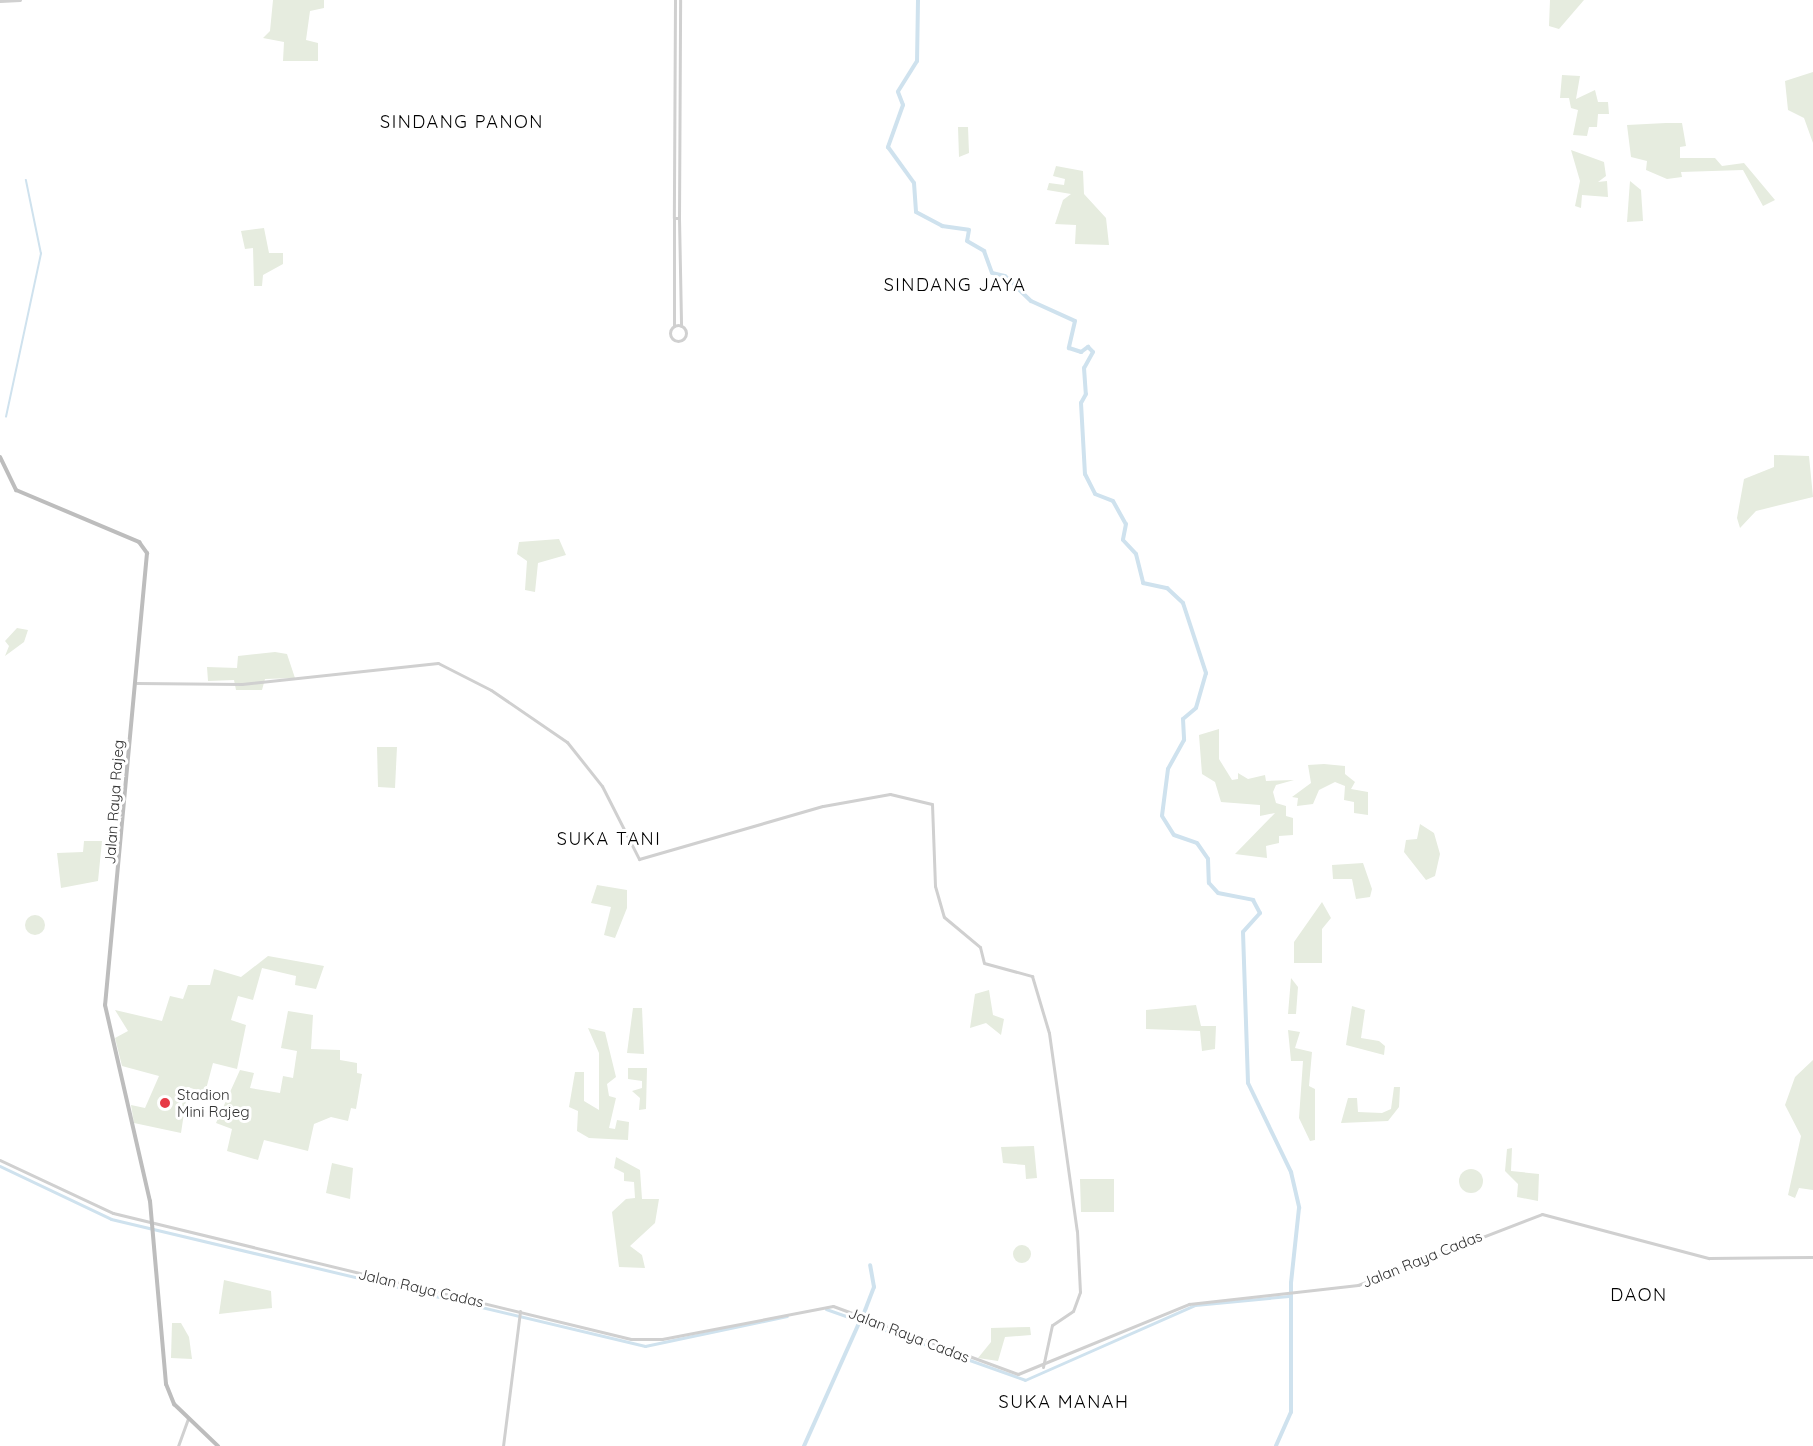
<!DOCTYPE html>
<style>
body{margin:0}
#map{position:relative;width:1813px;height:1446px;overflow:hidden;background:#fff;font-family:Quicksand,sans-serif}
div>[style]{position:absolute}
.green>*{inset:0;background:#e6ecdf}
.round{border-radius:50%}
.stream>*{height:1.5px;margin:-0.75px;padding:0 0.75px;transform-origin:0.75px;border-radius:0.75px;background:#cfe2ee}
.canal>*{height:3px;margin:-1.5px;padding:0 1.5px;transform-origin:1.5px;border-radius:1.5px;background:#cfe2ee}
.river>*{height:4px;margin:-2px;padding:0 2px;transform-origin:2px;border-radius:2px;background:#cfe2ee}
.tertiary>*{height:3px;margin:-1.5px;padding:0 1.5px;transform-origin:1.5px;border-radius:1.5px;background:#d0d0d0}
.tertiary>.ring{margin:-1.5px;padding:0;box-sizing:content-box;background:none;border:3px solid #d0d0d0;border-radius:50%}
.secondary>*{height:4px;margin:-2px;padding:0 2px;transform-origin:2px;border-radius:2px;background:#bdbdbd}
.dots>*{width:16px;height:16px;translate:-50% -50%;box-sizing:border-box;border:3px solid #fff;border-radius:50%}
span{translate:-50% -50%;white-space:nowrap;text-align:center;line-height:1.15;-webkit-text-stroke:6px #fff;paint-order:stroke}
.street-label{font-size:15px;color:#333}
.poi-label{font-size:15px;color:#333}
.left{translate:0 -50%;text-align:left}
.quarter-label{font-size:18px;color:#000;letter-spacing:1.5px}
</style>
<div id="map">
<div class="green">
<i style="clip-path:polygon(273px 0,324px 0,324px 8px,310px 11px,306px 40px,318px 43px,318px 61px,283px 61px,284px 42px,263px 38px,270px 31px)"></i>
<i style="clip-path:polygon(1550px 0,1584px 0,1559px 29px,1549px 26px)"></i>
<i style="clip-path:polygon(1813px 72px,1813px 143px,1804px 118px,1788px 110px,1785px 81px)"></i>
<i style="clip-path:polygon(1562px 75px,1580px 76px,1576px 99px,1595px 90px,1598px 102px,1608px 102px,1609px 114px,1598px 114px,1597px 127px,1589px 127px,1587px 136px,1573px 135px,1578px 110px,1571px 108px,1569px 98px,1560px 98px)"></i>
<i style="clip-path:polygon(1666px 123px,1682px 123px,1686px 146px,1680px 147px,1680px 158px,1715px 158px,1722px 166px,1744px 163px,1775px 200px,1763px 206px,1743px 170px,1681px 172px,1682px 177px,1667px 179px,1646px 170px,1647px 161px,1631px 157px,1627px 125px)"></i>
<i style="clip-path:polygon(958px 127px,968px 127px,969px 153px,959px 157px)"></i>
<i style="clip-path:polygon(1571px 150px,1604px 162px,1606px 176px,1598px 182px,1607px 181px,1608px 197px,1582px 195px,1581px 208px,1575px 206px,1580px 181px)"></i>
<i style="clip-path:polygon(1056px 166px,1083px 171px,1084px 194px,1106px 218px,1109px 245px,1075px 244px,1076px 225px,1055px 224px,1063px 200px,1071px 194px,1047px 190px,1049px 183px,1064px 185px,1065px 179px,1053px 176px)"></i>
<i style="clip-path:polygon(1630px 181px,1641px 190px,1643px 221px,1627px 222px)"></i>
<i style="clip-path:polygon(264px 228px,269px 253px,283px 253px,283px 264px,263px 275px,262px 286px,254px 286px,253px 248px,245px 249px,241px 231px)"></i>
<i style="clip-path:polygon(1774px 455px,1809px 456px,1813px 497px,1756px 511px,1740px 528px,1737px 518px,1744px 479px,1774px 467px)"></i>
<i style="clip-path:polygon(559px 539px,566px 555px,538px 563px,535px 592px,525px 590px,527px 561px,517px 554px,519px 542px)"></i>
<i style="clip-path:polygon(17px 628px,28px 630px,24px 642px,5px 656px,9px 646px,5px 641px)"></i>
<i style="clip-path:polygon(275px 652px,287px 654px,295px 678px,265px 679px,262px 690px,236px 690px,234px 680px,208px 681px,207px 667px,237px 668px,238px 656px)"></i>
<i style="clip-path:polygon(1219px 729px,1219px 759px,1232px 780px,1238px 779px,1238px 773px,1248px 779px,1265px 775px,1266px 781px,1294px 780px,1276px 785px,1273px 792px,1276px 803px,1286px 806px,1286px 816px,1293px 818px,1293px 835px,1279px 836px,1279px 843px,1266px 846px,1267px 858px,1235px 854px,1275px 813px,1260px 816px,1260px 805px,1221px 802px,1215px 782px,1202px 774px,1199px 735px)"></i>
<i style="clip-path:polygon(377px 747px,397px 747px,395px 788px,378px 787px)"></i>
<i style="clip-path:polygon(1324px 764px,1345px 766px,1345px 774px,1355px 782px,1351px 789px,1368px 792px,1368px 815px,1354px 813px,1354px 802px,1344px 800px,1345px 786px,1335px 782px,1319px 790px,1313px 804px,1297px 806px,1298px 798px,1292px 797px,1311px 783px,1308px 765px)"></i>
<i style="clip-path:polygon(1420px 824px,1434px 833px,1440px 854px,1435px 876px,1426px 880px,1404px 852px,1406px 840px,1417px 839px)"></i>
<i style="clip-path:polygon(84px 841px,102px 841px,98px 881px,61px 888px,57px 853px,83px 852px)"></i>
<i style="clip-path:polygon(1363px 863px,1372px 889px,1370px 897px,1356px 899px,1352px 879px,1333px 879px,1332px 865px)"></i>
<i style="clip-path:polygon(597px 885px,627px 890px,627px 908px,615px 938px,604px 935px,611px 907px,591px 903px)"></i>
<i style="clip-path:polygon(1322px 902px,1331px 918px,1322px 929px,1322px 963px,1294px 963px,1294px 942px)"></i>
<i class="round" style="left:25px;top:915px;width:20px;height:20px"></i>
<i style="clip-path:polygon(268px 956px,324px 966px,316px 989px,295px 985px,296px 976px,262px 968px,253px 1000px,238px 996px,231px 1020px,246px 1025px,237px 1069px,213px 1063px,205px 1093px,188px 1087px,181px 1133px,134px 1123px,131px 1105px,145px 1108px,159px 1076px,122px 1066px,115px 1038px,128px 1031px,115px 1010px,162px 1021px,170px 996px,183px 999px,188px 985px,210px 985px,214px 969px,241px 977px)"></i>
<i style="clip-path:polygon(1291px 978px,1298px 987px,1296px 1014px,1288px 1014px)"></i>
<i style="clip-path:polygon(989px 990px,993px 1015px,1004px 1019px,1001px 1035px,986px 1023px,970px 1028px,975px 994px)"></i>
<i style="clip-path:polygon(1196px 1005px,1201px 1026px,1216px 1026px,1215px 1049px,1202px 1051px,1200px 1031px,1146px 1029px,1146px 1010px)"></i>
<i style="clip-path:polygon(1352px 1006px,1365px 1010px,1361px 1038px,1379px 1041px,1385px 1046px,1384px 1055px,1346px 1045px)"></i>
<i style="clip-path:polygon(633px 1008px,642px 1008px,644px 1054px,627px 1053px)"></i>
<i style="clip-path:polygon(288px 1011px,313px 1015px,311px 1049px,340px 1050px,340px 1060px,357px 1063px,357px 1073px,362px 1074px,356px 1109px,351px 1108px,348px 1121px,331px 1117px,314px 1124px,308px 1151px,264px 1140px,258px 1160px,227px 1151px,232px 1129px,216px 1123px,240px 1070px,254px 1073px,250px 1088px,280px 1093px,283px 1076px,293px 1078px,297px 1051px,281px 1048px)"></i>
<i style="clip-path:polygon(588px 1028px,605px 1032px,616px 1077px,607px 1084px,609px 1096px,616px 1098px,609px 1128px,615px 1129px,617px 1120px,629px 1122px,628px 1140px,589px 1138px,577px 1131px,578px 1111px,569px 1107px,575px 1072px,584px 1072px,584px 1101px,599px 1110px,599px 1053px)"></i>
<i style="clip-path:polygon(1288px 1030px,1300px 1032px,1295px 1048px,1312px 1052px,1309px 1086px,1315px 1089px,1315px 1140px,1310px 1141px,1299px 1118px,1303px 1061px,1291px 1061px)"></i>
<i style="clip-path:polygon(1813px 1060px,1813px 1190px,1799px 1188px,1795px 1198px,1788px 1195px,1801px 1136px,1785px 1105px,1795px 1077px)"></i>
<i style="clip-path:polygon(628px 1068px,647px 1068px,646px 1109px,639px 1110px,640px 1098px,632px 1091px,642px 1088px,642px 1081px,628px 1079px)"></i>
<i style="clip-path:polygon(1394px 1087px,1400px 1087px,1399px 1107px,1388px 1121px,1341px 1123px,1348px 1098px,1357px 1098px,1358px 1112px,1382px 1113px,1391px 1109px)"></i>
<i style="clip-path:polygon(1034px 1146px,1037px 1178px,1026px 1179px,1025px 1165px,1003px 1163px,1001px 1147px)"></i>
<i style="clip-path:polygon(1512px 1148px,1511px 1171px,1539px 1174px,1538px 1201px,1517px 1197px,1518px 1184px,1505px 1171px,1507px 1149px)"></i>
<i style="clip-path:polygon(616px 1157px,640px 1170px,642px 1199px,659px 1199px,655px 1223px,630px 1246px,642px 1255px,645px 1268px,619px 1267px,612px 1212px,626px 1199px,635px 1198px,634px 1182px,624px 1181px,624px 1173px,614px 1168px)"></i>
<i style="clip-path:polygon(332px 1163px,353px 1168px,350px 1199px,326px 1193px)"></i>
<i class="round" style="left:1459px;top:1169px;width:24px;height:24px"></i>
<i style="clip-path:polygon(1080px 1179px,1114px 1179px,1114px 1212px,1081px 1212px)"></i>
<i class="round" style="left:1013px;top:1245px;width:18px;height:18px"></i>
<i style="clip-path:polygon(224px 1280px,271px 1291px,272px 1308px,219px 1314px)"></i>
<i style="clip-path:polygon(172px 1323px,181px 1323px,189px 1337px,192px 1359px,171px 1358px)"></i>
<i style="clip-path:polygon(1030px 1327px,1031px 1335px,1005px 1337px,998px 1361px,978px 1358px,991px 1342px,991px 1328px)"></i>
</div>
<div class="stream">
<i style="left:6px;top:417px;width:167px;rotate:-77.9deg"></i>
<i style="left:41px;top:254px;width:75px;rotate:-101.6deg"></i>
</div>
<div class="canal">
<i style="left:0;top:1166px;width:123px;rotate:25.5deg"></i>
<i style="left:111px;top:1219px;width:549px;rotate:13.38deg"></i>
<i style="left:645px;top:1346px;width:145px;rotate:-11.9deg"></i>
<i style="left:826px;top:1309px;width:211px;rotate:19.6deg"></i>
<i style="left:1025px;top:1380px;width:186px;rotate:-23.8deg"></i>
<i style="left:1195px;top:1305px;width:94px;rotate:-5.5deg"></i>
</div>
<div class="river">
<i style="left:918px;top:0;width:61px;rotate:90.9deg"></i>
<i style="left:917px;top:61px;width:36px;rotate:122deg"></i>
<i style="left:898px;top:92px;width:14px;rotate:69deg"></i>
<i style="left:903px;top:105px;width:45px;rotate:109.7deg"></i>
<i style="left:888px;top:147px;width:44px;rotate:54.2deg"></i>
<i style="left:914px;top:183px;width:29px;rotate:86deg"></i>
<i style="left:916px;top:212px;width:30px;rotate:28deg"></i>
<i style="left:942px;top:226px;width:27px;rotate:8deg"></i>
<i style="left:969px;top:230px;width:11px;rotate:100deg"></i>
<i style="left:967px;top:241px;width:20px;rotate:30deg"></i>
<i style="left:984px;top:251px;width:23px;rotate:70deg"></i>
<i style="left:992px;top:273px;width:13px;rotate:13deg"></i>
<i style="left:1005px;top:276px;width:36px;rotate:44deg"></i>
<i style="left:1031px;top:301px;width:48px;rotate:24.4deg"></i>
<i style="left:1075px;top:321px;width:28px;rotate:103deg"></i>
<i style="left:1069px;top:348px;width:13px;rotate:18deg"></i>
<i style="left:1081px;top:352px;width:9px;rotate:-36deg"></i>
<i style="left:1088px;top:347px;width:7px;rotate:45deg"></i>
<i style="left:1093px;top:352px;width:18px;rotate:119deg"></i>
<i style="left:1084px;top:368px;width:26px;rotate:86deg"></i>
<i style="left:1086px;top:394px;width:10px;rotate:119deg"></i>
<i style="left:1081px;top:403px;width:71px;rotate:86.8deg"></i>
<i style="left:1085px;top:474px;width:22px;rotate:63deg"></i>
<i style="left:1095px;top:494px;width:19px;rotate:21deg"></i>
<i style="left:1113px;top:501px;width:26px;rotate:61deg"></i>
<i style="left:1126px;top:524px;width:16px;rotate:101deg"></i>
<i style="left:1123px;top:540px;width:19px;rotate:47deg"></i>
<i style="left:1136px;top:554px;width:30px;rotate:76deg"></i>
<i style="left:1143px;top:583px;width:25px;rotate:12deg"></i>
<i style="left:1167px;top:588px;width:22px;rotate:43deg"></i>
<i style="left:1183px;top:603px;width:74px;rotate:71.8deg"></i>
<i style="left:1206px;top:673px;width:36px;rotate:106deg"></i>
<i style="left:1196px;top:708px;width:17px;rotate:140deg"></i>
<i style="left:1183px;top:719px;width:21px;rotate:87deg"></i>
<i style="left:1184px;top:740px;width:33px;rotate:119deg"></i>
<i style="left:1168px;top:769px;width:47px;rotate:97.3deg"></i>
<i style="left:1162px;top:816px;width:22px;rotate:58deg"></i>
<i style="left:1174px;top:835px;width:24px;rotate:19deg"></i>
<i style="left:1197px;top:843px;width:19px;rotate:55deg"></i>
<i style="left:1208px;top:859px;width:24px;rotate:88deg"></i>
<i style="left:1209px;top:883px;width:13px;rotate:48deg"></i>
<i style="left:1218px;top:893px;width:36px;rotate:11deg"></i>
<i style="left:1253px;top:900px;width:15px;rotate:62deg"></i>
<i style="left:1260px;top:913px;width:25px;rotate:132deg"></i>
<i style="left:1243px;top:932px;width:151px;rotate:88.1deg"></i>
<i style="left:1248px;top:1083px;width:99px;rotate:64.2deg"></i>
<i style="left:1291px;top:1172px;width:37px;rotate:77deg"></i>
<i style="left:1299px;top:1208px;width:75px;rotate:96.1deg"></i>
<i style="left:1291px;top:1283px;width:129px;rotate:90deg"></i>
<i style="left:1291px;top:1412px;width:37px;rotate:114deg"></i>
<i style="left:864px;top:1313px;width:28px;rotate:-69deg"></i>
<i style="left:874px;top:1287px;width:22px;rotate:-100deg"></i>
<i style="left:804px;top:1446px;width:135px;rotate:-65.9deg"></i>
</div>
<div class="tertiary">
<i style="left:675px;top:0;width:218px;rotate:90.3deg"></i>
<i style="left:674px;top:218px;width:5px"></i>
<i style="left:679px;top:218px;width:218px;rotate:-89.7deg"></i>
<i style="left:0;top:1px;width:20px;rotate:-3deg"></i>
<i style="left:679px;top:218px;width:108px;rotate:88.9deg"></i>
<i class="ring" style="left:670px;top:325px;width:13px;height:13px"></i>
<i style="left:674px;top:326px;width:108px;rotate:-90deg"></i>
<i style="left:137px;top:683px;width:105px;rotate:0.5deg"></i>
<i style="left:242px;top:684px;width:197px;rotate:-6.1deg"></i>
<i style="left:438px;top:663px;width:59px;rotate:27deg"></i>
<i style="left:491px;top:690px;width:92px;rotate:34.4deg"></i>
<i style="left:567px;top:742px;width:56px;rotate:51.5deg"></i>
<i style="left:602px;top:786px;width:82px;rotate:63.1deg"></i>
<i style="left:639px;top:859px;width:191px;rotate:-16.1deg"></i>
<i style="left:823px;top:806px;width:68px;rotate:-10.2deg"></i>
<i style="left:890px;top:794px;width:43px;rotate:13.4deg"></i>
<i style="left:932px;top:804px;width:82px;rotate:87.9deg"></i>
<i style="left:935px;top:886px;width:32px;rotate:74deg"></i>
<i style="left:944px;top:917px;width:47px;rotate:39.8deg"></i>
<i style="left:980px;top:947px;width:16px;rotate:76deg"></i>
<i style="left:984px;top:963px;width:50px;rotate:15.2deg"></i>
<i style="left:1032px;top:976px;width:59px;rotate:73.4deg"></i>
<i style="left:1049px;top:1033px;width:200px;rotate:82deg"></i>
<i style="left:1077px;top:1231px;width:61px;rotate:87.2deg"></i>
<i style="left:1080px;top:1292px;width:20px;rotate:110deg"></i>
<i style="left:1073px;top:1311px;width:25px;rotate:146deg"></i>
<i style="left:1052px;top:1325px;width:43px;rotate:102.1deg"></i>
<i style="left:0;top:1160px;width:125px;rotate:25.1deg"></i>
<i style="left:113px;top:1213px;width:533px;rotate:13.67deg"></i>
<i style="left:631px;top:1339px;width:31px"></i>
<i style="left:662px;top:1339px;width:174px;rotate:-10.9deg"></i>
<i style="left:833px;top:1306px;width:197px;rotate:20.2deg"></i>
<i style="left:1018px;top:1374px;width:185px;rotate:-22.3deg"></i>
<i style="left:1189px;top:1304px;width:170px;rotate:-6.4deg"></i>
<i style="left:1358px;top:1285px;width:197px;rotate:-21.1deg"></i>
<i style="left:1542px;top:1214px;width:173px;rotate:14.8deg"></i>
<i style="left:1709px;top:1258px;width:104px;rotate:-0.6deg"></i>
<i style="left:178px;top:1446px;width:30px;rotate:-70deg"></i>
<i style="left:503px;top:1446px;width:136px;rotate:-82.8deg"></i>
</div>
<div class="secondary">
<i style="left:0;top:457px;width:37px;rotate:64deg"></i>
<i style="left:16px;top:490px;width:134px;rotate:22.9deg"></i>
<i style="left:139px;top:542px;width:14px;rotate:54deg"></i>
<i style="left:147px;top:553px;width:454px;rotate:95.3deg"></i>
<i style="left:105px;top:1005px;width:201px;rotate:77.1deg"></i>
<i style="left:150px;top:1201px;width:184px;rotate:85deg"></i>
<i style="left:166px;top:1384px;width:22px;rotate:68deg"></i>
<i style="left:174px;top:1404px;width:61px;rotate:43.7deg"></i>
</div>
<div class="dots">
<i style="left:165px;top:1103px;background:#e63946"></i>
</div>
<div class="street-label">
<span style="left:114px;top:802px;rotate:-86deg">Jalan Raya Rajeg</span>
<span style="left:1422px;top:1259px;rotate:-22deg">Jalan Raya Cadas</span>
<span style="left:421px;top:1288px;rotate:13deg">Jalan Raya Cadas</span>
<span style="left:909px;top:1335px;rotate:21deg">Jalan Raya Cadas</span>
</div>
<div class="poi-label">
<span class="left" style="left:177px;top:1103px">Stadion<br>Mini Rajeg</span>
</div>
<div class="quarter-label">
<span style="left:462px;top:122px">SINDANG PANON</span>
<span style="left:955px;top:285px">SINDANG JAYA</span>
<span style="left:609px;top:839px">SUKA TANI</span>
<span style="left:1639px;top:1295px">DAON</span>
<span style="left:1064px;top:1402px">SUKA MANAH</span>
</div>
</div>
